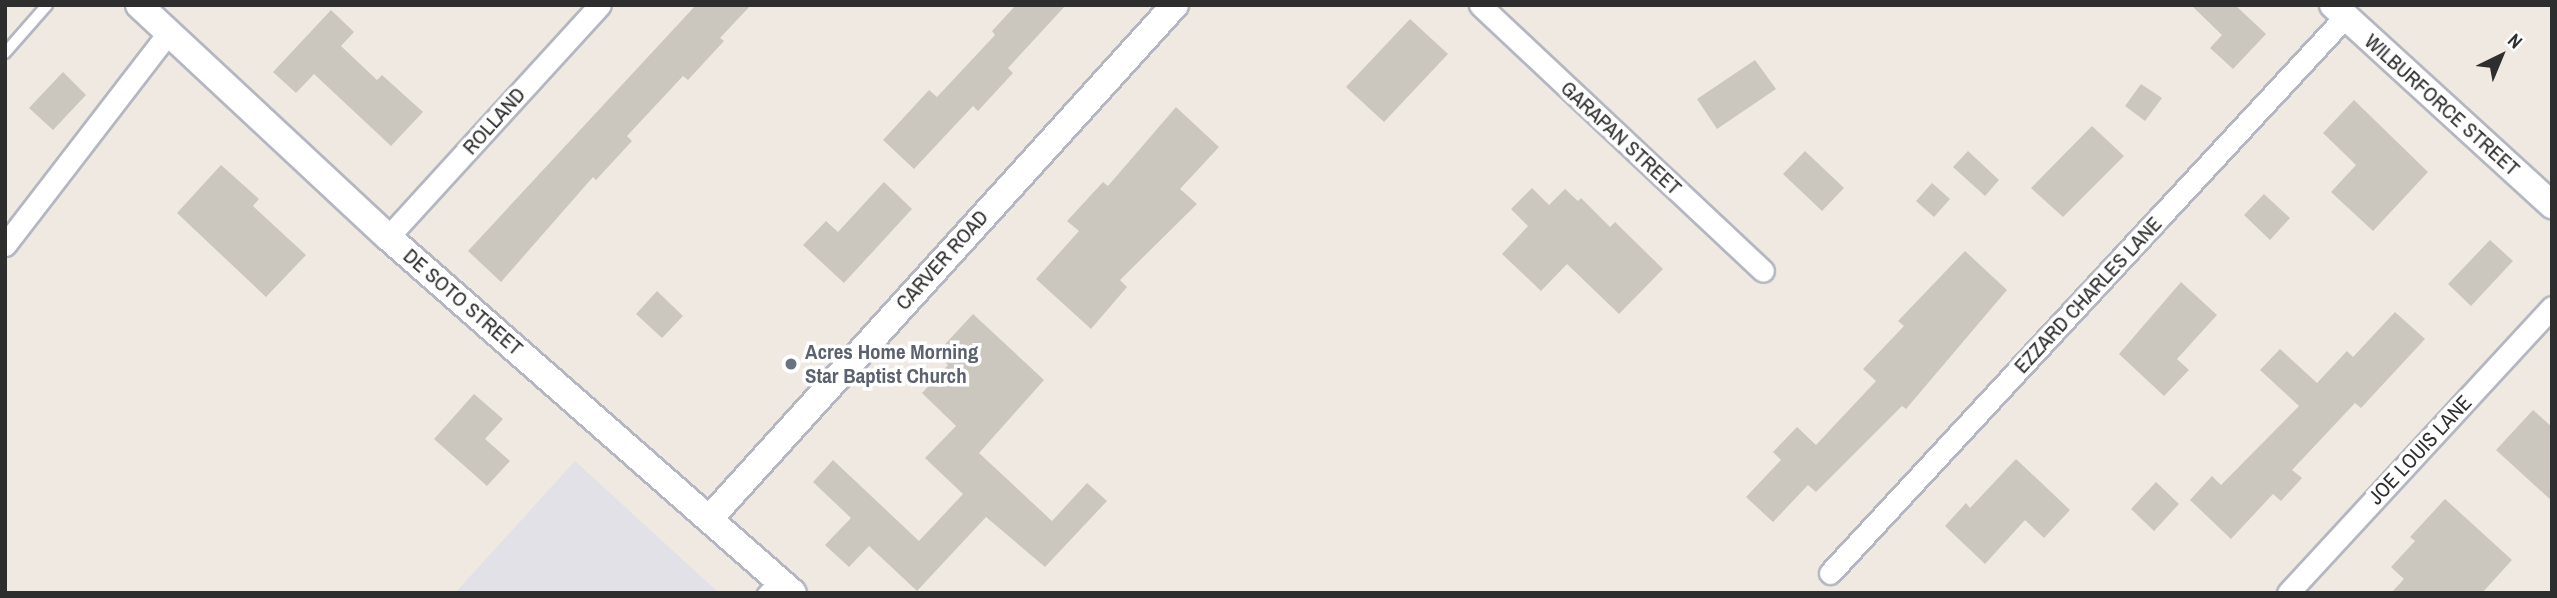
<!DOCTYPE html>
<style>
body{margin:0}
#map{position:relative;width:2557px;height:598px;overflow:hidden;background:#efe9e1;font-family:"Archivo Narrow",sans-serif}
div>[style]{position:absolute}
.industrial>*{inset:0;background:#e3e1e8}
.building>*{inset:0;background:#cbc7bf}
.roads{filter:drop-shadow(2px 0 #b4b7c1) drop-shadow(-2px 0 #b4b7c1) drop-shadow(0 2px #b4b7c1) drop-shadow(0 -2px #b4b7c1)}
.service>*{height:10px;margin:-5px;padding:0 5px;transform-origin:5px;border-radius:5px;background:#fff}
.minor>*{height:21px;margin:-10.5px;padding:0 10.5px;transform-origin:10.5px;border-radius:10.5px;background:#fff}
.tertiary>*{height:26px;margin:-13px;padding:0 13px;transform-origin:13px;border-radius:13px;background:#fff}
.dots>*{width:19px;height:19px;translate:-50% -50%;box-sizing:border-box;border:4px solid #fff;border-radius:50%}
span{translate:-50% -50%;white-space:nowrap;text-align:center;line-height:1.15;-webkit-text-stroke:7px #fff;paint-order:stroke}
.street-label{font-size:21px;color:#2e2e2e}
.worship-label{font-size:21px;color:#5b616d;font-weight:700}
.left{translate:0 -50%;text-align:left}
.frame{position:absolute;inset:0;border:7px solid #2e2e2e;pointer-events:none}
.north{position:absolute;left:2466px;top:21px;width:70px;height:70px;-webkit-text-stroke:5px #fff;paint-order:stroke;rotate:43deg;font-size:19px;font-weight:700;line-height:28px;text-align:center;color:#2e2e2e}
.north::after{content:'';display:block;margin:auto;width:24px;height:32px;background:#2e2e2e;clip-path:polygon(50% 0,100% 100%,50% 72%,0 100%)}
</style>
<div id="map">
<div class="industrial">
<i style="clip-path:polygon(575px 461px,719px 593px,455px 593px)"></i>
</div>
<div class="building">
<i style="clip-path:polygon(696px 5px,751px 5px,720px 38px,724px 41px,688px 80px,683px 76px,627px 136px,632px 141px,596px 180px,593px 177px,501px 282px,468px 251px)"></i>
<i style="clip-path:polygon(1016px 5px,1066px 5px,1008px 68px,1013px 73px,978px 111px,973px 106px,914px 169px,883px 140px,929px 90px,937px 97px,995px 35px,992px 31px)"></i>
<i style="clip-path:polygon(2191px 5px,2235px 5px,2266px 34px,2233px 69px,2210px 48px,2222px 35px)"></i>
<i style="clip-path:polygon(331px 10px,354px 32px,341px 46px,377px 80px,382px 75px,423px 112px,391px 146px,314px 74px,296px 93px,273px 72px)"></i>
<i style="clip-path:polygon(1410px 19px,1448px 54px,1384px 122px,1346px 87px)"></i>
<i style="clip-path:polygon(1755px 60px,1776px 89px,1717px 129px,1697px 99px)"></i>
<i style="clip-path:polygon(63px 72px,86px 95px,53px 130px,29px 108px)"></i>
<i style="clip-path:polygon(2141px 84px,2162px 98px,2145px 121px,2125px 106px)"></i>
<i style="clip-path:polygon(2354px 100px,2428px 172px,2373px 231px,2331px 192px,2356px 165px,2323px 133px)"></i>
<i style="clip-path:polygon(1176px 107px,1219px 147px,1180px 189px,1197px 204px,1120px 280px,1127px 287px,1091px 329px,1036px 279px,1079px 231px,1067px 221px,1103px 182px,1108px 186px)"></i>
<i style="clip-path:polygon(2092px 126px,2124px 156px,2063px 217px,2031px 188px)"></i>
<i style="clip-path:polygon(1805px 151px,1844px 188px,1822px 211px,1783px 174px)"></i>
<i style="clip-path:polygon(1968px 151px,1999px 180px,1985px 196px,1953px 167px)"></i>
<i style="clip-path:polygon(221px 165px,259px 199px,253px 206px,306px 255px,266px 297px,177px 213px)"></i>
<i style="clip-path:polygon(884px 182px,912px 209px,844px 283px,803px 245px,826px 221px,838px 232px)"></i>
<i style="clip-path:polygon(1932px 183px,1950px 199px,1934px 217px,1916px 201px)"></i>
<i style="clip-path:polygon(1532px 188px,1549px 205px,1565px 189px,1578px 201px,1581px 198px,1610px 227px,1615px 222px,1663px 269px,1619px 314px,1567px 264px,1541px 291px,1502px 254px,1528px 226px,1511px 209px)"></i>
<i style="clip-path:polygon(2264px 194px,2290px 218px,2270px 240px,2244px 215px)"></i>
<i style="clip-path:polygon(2490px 240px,2513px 261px,2471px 306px,2448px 284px)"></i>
<i style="clip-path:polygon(1965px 251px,2007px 290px,1906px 409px,1902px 406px,1816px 492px,1808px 485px,1773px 522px,1746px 497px,1781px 460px,1773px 452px,1797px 427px,1816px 445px,1876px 381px,1863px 369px,1904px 326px,1898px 321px)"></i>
<i style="clip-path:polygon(2181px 282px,2217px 315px,2177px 359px,2189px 370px,2164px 396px,2119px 354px)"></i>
<i style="clip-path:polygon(657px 291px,683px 316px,662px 338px,636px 314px)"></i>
<i style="clip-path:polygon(2395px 312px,2425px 339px,2361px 408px,2355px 403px,2292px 470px,2302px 478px,2281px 501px,2273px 494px,2231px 539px,2190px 500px,2212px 476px,2221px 485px,2299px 406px,2260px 370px,2280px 349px,2317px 383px,2347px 351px,2353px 357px)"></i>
<i style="clip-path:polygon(973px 314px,1044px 380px,979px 453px,1052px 521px,1087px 483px,1107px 501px,1045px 567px,986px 517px,917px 591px,869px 546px,849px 567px,825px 545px,851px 518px,813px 482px,833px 460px,919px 541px,963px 494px,925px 458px,956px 426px,922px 393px,948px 365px,936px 354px)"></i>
<i style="clip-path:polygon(474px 394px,503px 419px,485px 439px,510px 461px,487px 486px,434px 439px)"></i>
<i style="clip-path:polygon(2533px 410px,2552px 427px,2552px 501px,2496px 450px)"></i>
<i style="clip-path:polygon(2016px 459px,2070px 510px,2044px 538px,2025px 520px,1985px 564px,1945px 526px,1966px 503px,1970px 508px)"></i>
<i style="clip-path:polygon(2156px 482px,2179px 504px,2154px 531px,2131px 509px)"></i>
<i style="clip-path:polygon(2445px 499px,2512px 560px,2482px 593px,2391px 593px,2404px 579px,2391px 567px,2415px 541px,2410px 537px)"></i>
</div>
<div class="roads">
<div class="service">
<i style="left:5px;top:53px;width:64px;rotate:-48.8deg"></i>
<i style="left:763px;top:593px;width:21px;rotate:-47deg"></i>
</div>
<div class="minor">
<i style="left:1480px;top:5px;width:388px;rotate:43.2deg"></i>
<i style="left:388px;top:237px;width:314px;rotate:-47.6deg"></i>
<i style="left:5px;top:245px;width:267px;rotate:-52.4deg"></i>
<i style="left:1830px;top:573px;width:758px;rotate:-47.19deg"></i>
<i style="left:2288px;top:593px;width:389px;rotate:-47.3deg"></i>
</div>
<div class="tertiary">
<i style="left:139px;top:5px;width:340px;rotate:43deg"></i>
<i style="left:388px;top:237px;width:539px;rotate:41.32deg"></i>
<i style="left:2333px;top:5px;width:297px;rotate:42.4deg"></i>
<i style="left:711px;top:517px;width:691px;rotate:-47.82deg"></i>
</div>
</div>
<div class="dots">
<i style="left:791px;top:364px;background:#6b7280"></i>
</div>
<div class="street-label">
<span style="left:2442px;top:105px;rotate:42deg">WILBURFORCE STREET</span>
<span style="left:494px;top:121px;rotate:-48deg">ROLLAND</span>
<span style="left:1621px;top:138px;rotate:43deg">GARAPAN STREET</span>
<span style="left:942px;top:260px;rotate:-48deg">CARVER ROAD</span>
<span style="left:2088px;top:295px;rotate:-47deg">EZZARD CHARLES LANE</span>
<span style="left:463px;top:302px;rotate:41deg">DE SOTO STREET</span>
<span style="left:2420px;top:450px;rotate:-47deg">JOE LOUIS LANE</span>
</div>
<div class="worship-label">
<span class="left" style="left:805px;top:364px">Acres Home Morning<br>Star Baptist Church</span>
</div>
<div class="frame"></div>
<div class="north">N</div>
</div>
